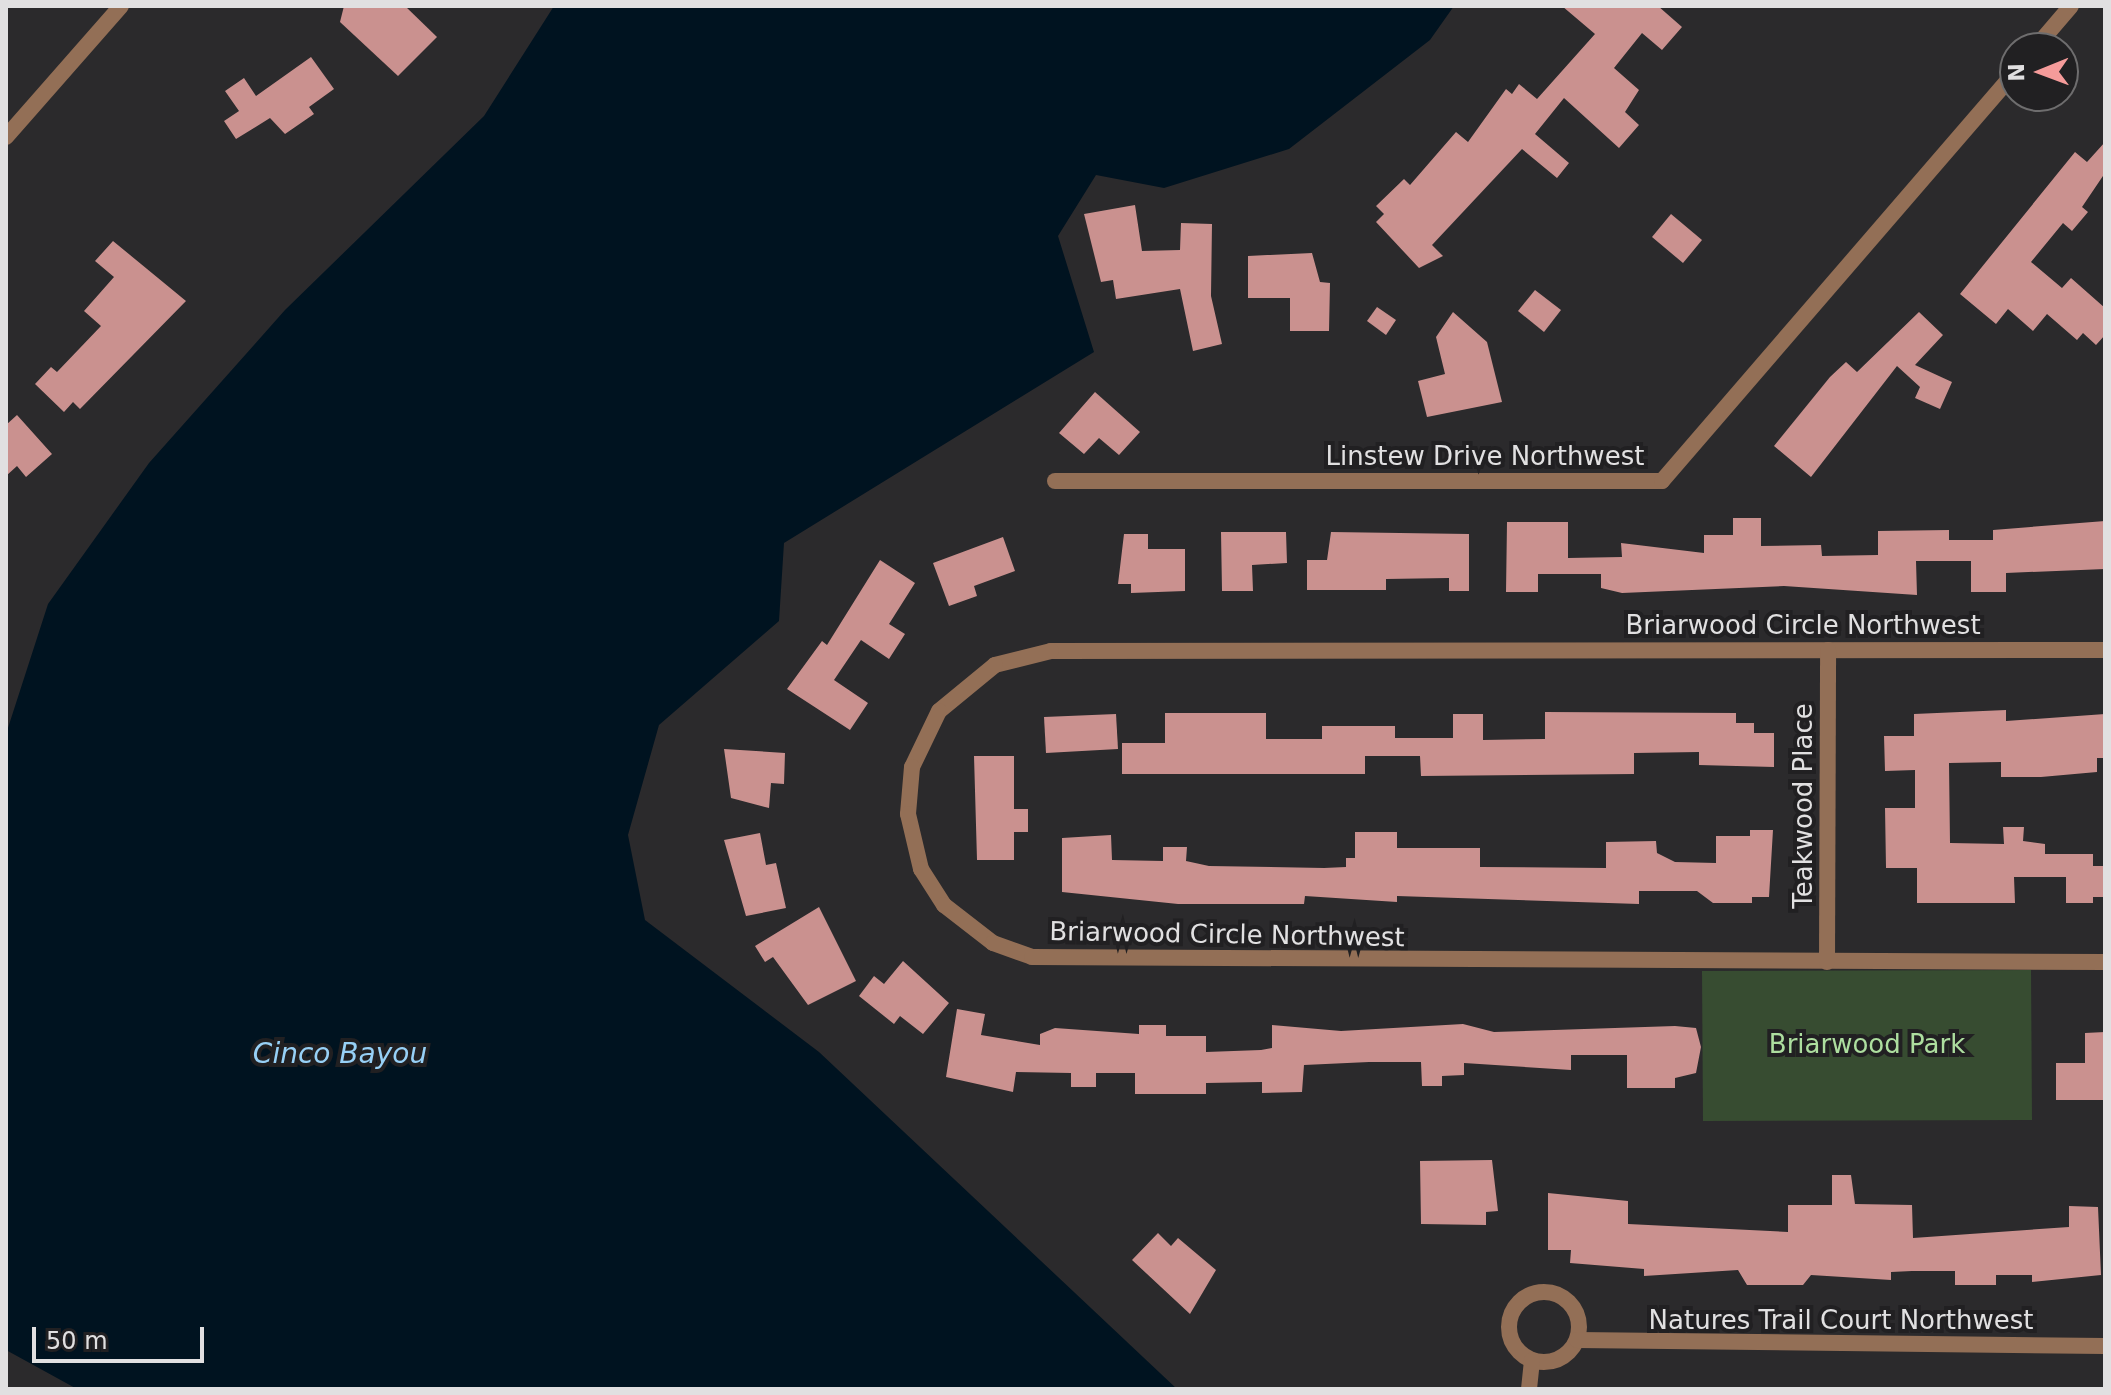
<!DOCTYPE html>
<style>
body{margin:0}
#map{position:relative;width:2111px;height:1395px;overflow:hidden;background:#2b2a2c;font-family:"DejaVu Sans",sans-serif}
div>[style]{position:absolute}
.green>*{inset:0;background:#374c31}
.water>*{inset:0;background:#001320}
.building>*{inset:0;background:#ca918f}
.minor>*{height:16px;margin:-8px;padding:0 8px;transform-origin:8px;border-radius:8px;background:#936f56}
.minor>.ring{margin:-8px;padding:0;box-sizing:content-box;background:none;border:16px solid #936f56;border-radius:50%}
span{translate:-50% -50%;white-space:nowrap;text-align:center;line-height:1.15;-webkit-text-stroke:8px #212022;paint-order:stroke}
.street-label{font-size:26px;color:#e1e0e1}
.park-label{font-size:26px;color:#adde9f}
.water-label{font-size:28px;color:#97d0f6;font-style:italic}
.frame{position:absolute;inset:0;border:8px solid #e1e0e1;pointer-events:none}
.north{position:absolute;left:1999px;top:32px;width:80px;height:80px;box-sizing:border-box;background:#212022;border:2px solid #6e6d6e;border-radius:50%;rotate:269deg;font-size:22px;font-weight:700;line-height:32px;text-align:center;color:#e1e0e1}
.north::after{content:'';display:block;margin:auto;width:28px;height:36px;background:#f59b9a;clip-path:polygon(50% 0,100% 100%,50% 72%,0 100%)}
.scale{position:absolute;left:32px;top:1327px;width:172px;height:36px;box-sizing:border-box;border:4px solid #e1e0e1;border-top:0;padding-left:10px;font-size:24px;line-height:28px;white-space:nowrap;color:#e1e0e1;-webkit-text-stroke:6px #212022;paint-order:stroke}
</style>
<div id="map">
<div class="green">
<i style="clip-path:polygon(2031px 970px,2032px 1120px,1703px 1121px,1702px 971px)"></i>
</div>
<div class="water">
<i style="clip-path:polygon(554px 6px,1454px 6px,1430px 40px,1289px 149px,1164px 188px,1096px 175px,1058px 236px,1094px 352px,784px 543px,779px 621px,659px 725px,628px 835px,645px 920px,819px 1052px,1177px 1389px,77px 1389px,6px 1350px,6px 734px,48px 604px,149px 463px,285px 310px,484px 116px)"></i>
</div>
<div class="building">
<i style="clip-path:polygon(344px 6px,405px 6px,437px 37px,398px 76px,340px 22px)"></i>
<i style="clip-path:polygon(1562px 6px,1658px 6px,1682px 27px,1662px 50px,1642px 33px,1614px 68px,1639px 90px,1625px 112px,1639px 125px,1619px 148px,1564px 98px,1535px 134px,1569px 163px,1557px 178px,1522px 149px,1432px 245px,1443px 256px,1419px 268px,1376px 222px,1384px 214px,1376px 206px,1404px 179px,1410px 185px,1456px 132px,1468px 142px,1506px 89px,1512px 94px,1519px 84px,1537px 99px,1595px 34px)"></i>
<i style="clip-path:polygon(311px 57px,334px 89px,309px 107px,314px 114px,285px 134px,270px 118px,236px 139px,224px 121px,239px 111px,225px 91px,244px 78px,256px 96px)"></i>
<i style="clip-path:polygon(2105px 142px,2105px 173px,2082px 207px,2088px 212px,2072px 231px,2063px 223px,2031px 262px,2062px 288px,2071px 278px,2105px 308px,2105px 335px,2096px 345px,2083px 333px,2077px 340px,2047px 314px,2033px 331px,2008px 309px,1996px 324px,1960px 294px,2075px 152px,2087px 162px)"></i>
<i style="clip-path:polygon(1135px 205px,1142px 251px,1180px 250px,1181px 223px,1212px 224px,1211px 296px,1222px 344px,1193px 351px,1180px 289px,1116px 299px,1113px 280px,1101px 282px,1084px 214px)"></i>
<i style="clip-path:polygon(1671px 214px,1702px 240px,1683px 263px,1652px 237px)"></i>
<i style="clip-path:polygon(113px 241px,186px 301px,80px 409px,73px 402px,64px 412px,35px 384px,51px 367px,57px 372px,101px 326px,84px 311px,114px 277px,95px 261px)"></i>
<i style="clip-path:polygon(1312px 253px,1320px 282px,1330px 283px,1329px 331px,1290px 331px,1290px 298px,1248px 298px,1248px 256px)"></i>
<i style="clip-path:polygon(1535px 290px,1561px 310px,1544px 332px,1518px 311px)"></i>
<i style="clip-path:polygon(1377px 307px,1396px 320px,1386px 335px,1367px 321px)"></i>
<i style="clip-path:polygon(1453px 312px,1487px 342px,1502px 402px,1427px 417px,1418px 381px,1445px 374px,1436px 337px)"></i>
<i style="clip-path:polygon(1919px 312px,1943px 335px,1915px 365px,1952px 382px,1940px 409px,1915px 398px,1920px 387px,1897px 366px,1811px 477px,1774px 446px,1830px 377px,1846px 362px,1857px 372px)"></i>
<i style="clip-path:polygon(1095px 392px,1140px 432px,1119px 455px,1099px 438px,1084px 454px,1059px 433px)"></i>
<i style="clip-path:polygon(17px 415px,52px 454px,26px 477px,17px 466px,6px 476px,6px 425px)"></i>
<i style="clip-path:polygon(1733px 518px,1761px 518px,1761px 546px,1821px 545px,1822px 556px,1878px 555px,1878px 531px,1949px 530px,1949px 540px,1993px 540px,1993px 530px,2105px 521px,2105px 569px,2006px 573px,2006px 592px,1971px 592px,1971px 561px,1916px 561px,1917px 595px,1784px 586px,1622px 593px,1601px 588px,1601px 574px,1538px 574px,1538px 592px,1506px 592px,1507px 522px,1568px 522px,1568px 558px,1622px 557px,1621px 543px,1704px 553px,1704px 535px,1733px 535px)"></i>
<i style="clip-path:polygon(1221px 532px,1286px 532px,1287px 563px,1252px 565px,1253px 591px,1222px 591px)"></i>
<i style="clip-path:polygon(1331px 532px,1469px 534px,1469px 591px,1449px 591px,1449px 578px,1386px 579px,1386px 590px,1307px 590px,1307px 560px,1327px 560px)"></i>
<i style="clip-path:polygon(1124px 534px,1148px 534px,1148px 549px,1185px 549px,1185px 591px,1131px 593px,1131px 584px,1118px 584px)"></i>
<i style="clip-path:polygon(1003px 537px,1015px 571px,974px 586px,977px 596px,949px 606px,933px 563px)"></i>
<i style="clip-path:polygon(880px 560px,915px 583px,889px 624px,905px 634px,889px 659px,861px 640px,834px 680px,868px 703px,850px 730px,787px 689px,822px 641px,827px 645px)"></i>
<i style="clip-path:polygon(2006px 710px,2006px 721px,2105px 714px,2105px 758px,2097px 758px,2097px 772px,2041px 777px,2001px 777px,2001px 762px,1949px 763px,1950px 843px,2004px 844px,2003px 827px,2024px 827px,2023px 841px,2045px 844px,2045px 854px,2093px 854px,2093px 866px,2105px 866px,2105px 897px,2093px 897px,2093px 903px,2066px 903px,2066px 877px,2014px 877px,2015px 903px,1917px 903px,1917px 868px,1886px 868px,1885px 808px,1915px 808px,1915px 770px,1885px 771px,1884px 736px,1914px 736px,1914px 714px)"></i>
<i style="clip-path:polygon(1545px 712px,1736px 713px,1736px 723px,1754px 723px,1754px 733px,1774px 733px,1774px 767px,1699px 765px,1699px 752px,1634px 753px,1634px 774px,1421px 776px,1420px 756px,1365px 756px,1365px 774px,1122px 774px,1122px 743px,1165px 743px,1165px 713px,1266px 713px,1266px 739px,1322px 739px,1322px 726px,1395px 726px,1395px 738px,1453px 738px,1453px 714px,1483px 714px,1483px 740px,1545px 739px)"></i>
<i style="clip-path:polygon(1116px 714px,1118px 749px,1046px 753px,1044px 717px)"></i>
<i style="clip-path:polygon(724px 749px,785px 753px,784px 784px,771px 783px,769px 808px,731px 798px)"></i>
<i style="clip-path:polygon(974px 756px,1014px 756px,1014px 809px,1028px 809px,1028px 832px,1014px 832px,1014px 860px,977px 860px)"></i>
<i style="clip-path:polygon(1750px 830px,1773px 830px,1769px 897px,1752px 897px,1752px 903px,1713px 903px,1697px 891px,1639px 891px,1639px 904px,1397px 896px,1397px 902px,1305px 896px,1304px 904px,1178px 904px,1062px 892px,1062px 838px,1111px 835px,1112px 860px,1163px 861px,1163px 847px,1187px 847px,1186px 861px,1209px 866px,1324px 868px,1346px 867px,1346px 858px,1355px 858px,1355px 832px,1397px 832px,1397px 848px,1480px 848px,1480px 867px,1606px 868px,1606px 842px,1656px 841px,1657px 853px,1675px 862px,1716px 863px,1716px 836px,1750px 836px)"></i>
<i style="clip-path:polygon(760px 833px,766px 865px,776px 863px,786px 908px,746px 916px,724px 840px)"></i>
<i style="clip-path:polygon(819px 907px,856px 981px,808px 1005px,773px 957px,765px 962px,755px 946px)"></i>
<i style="clip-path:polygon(903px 961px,949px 1003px,923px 1034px,900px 1016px,894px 1024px,859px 996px,874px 976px,884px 984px)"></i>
<i style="clip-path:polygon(957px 1009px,985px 1014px,981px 1035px,1040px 1045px,1040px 1034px,1055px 1028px,1139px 1034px,1139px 1025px,1166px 1025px,1166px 1036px,1206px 1036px,1206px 1052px,1261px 1050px,1272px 1048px,1272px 1025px,1341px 1031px,1463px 1024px,1494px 1032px,1675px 1026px,1696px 1028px,1701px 1047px,1696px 1073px,1675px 1078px,1675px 1088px,1627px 1088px,1627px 1055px,1571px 1055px,1571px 1070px,1464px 1063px,1464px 1075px,1442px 1076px,1442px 1086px,1422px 1086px,1421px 1062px,1369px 1062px,1304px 1065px,1302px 1092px,1262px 1093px,1262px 1082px,1206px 1083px,1206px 1094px,1135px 1094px,1135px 1073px,1096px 1073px,1096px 1087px,1071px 1087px,1071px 1073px,1016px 1072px,1013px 1092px,946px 1077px)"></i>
<i style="clip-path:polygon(2105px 1032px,2105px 1100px,2056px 1100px,2056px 1063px,2085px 1063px,2085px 1033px)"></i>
<i style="clip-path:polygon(1492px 1160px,1498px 1211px,1486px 1212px,1486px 1225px,1421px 1224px,1420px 1161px)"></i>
<i style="clip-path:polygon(1832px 1175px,1851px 1175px,1855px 1204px,1912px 1205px,1913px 1238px,2069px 1227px,2069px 1206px,2098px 1207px,2101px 1275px,2032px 1282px,2032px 1275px,1996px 1275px,1996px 1285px,1955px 1285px,1955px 1271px,1912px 1271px,1891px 1272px,1891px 1280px,1811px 1275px,1803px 1285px,1747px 1285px,1738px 1270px,1644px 1276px,1644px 1269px,1570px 1263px,1571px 1250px,1548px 1250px,1548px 1193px,1628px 1201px,1628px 1224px,1788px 1232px,1788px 1205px,1832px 1205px)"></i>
<i style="clip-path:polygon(1158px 1233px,1171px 1246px,1178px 1238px,1216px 1270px,1190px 1314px,1132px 1260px)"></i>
</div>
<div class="minor">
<i style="left:2035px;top:48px;width:55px;rotate:-49.4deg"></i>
<i style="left:6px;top:137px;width:174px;rotate:-48.7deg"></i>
<i style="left:1055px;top:481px;width:607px"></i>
<i style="left:1662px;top:481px;width:540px;rotate:-49.2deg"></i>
<i style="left:2105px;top:650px;width:1054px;rotate:179.95deg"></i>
<i style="left:1051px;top:651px;width:58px;rotate:166deg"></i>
<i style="left:995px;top:665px;width:72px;rotate:140.6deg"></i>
<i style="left:939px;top:711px;width:62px;rotate:115.7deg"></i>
<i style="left:912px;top:767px;width:47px;rotate:94.9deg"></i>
<i style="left:908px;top:814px;width:57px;rotate:76.7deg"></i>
<i style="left:921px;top:869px;width:43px;rotate:57.4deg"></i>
<i style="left:944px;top:905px;width:62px;rotate:37.8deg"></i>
<i style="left:993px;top:943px;width:41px;rotate:19.7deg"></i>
<i style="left:1032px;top:957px;width:1073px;rotate:0.27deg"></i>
<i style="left:1827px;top:962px;width:312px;rotate:-89.8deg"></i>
<i class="ring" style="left:1509px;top:1292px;width:54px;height:54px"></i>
<i style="left:1577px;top:1340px;width:528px;rotate:0.65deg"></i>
<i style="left:1529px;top:1389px;width:29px;rotate:-84deg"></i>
</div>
<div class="street-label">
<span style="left:1485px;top:457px">Linstew Drive Northwest</span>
<span style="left:1803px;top:626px">Briarwood Circle Northwest</span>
<span style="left:1804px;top:806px;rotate:-90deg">Teakwood Place</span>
<span style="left:1227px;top:935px;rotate:1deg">Briarwood Circle Northwest</span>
<span style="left:1841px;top:1321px">Natures Trail Court Northwest</span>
</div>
<div class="park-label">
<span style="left:1867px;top:1045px">Briarwood Park</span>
</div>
<div class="water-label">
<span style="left:340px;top:1054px">Cinco Bayou</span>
</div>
<div class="frame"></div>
<div class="north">N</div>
<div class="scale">50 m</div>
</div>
